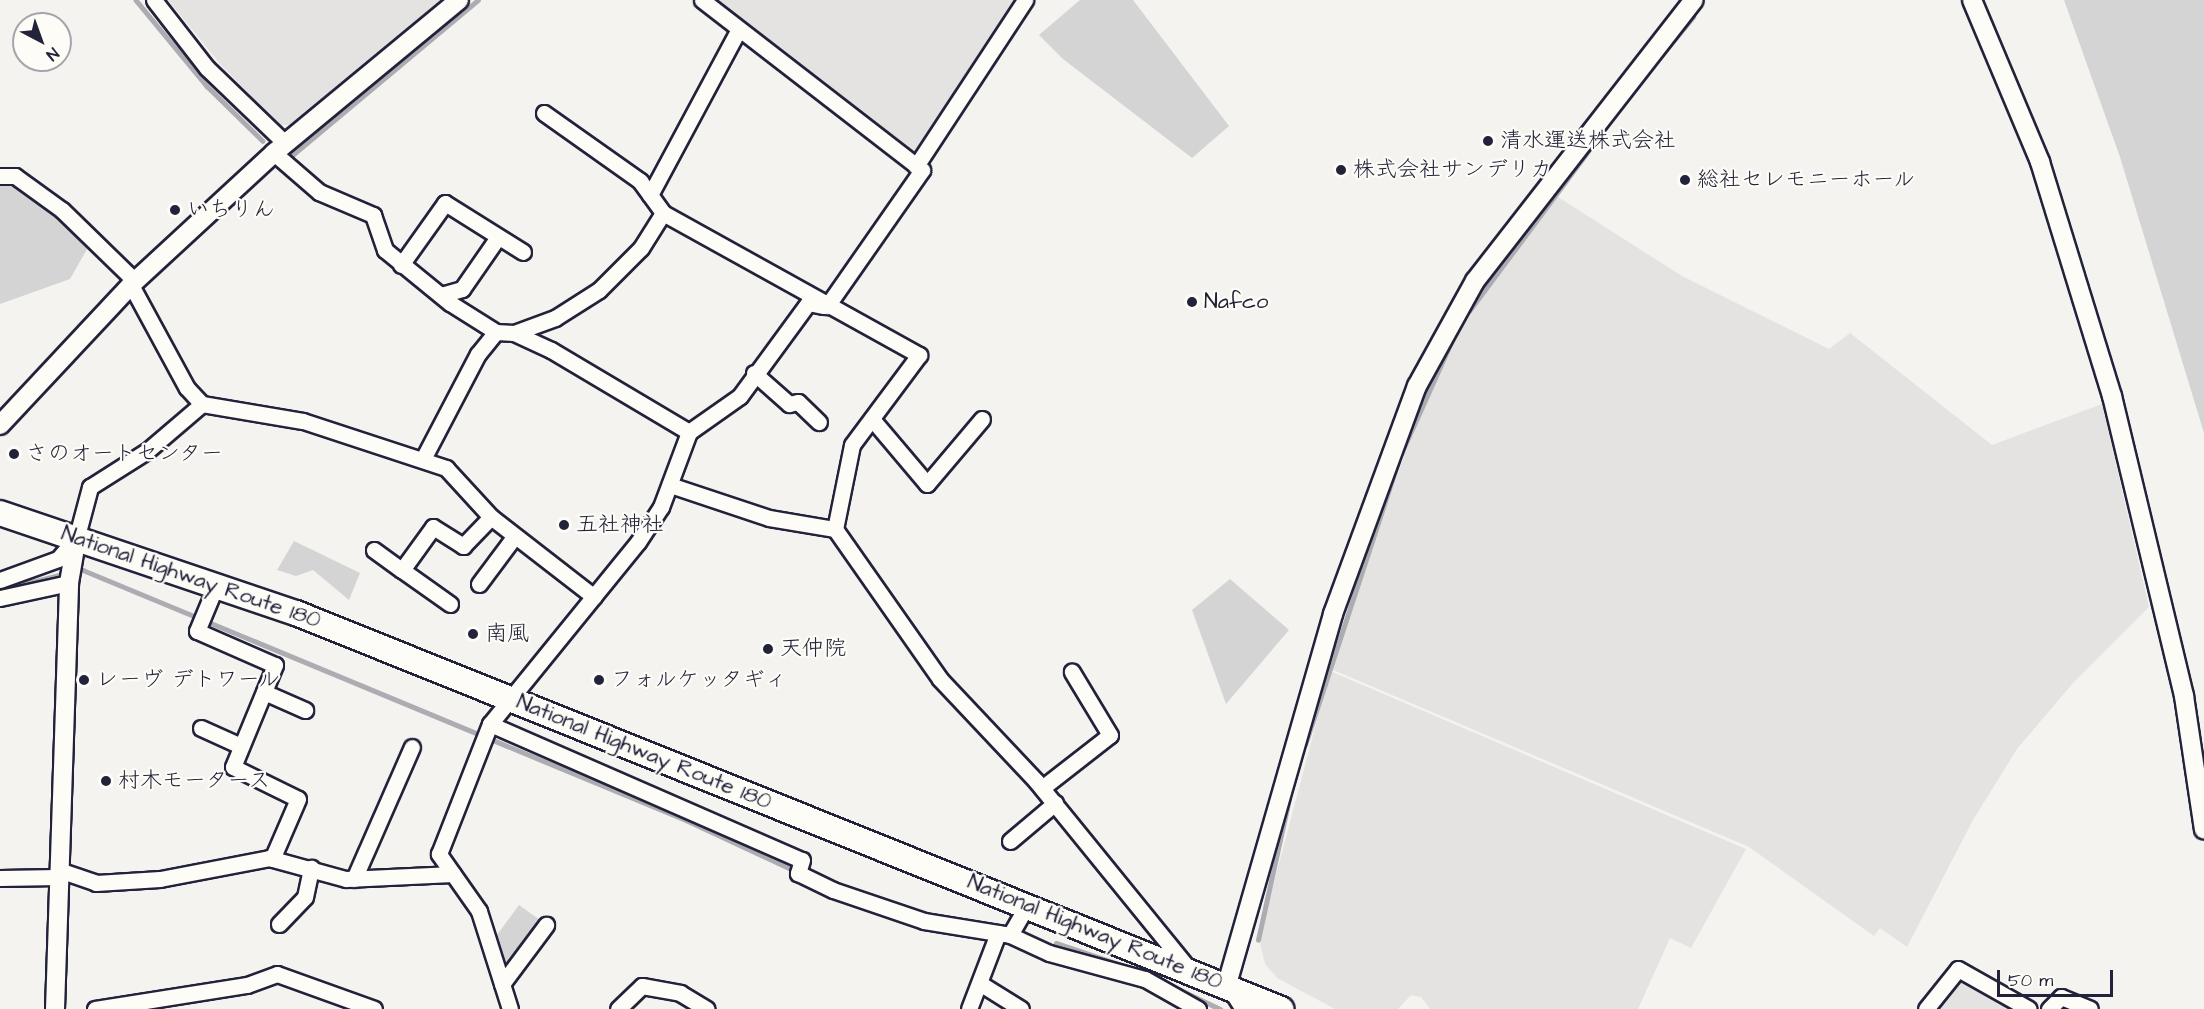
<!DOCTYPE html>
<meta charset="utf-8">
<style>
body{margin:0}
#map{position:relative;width:2204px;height:1009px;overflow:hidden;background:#f4f3ef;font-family:"Architects Daughter","Klee One",sans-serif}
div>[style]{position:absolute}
.built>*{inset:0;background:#e4e3e2}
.green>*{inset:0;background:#d5d4d5}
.stream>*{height:4.5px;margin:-2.25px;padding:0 2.25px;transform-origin:2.25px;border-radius:2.25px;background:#acacb2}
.roads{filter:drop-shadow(2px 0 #22223b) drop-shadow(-2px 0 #22223b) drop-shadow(0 2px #22223b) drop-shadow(0 -2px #22223b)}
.minor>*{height:15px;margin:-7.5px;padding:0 7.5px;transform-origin:7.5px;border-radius:7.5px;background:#fdfcf7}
.tertiary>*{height:18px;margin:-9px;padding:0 9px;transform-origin:9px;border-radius:9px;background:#fdfcf7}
.trunk>*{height:24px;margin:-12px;padding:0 12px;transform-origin:12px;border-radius:12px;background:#fdfcf7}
.dots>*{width:16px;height:16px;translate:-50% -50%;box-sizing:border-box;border:3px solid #fdfcf7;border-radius:50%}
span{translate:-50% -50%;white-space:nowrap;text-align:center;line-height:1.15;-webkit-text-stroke:4.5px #fdfcf7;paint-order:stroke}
.poi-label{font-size:22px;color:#22223b}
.left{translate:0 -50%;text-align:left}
.street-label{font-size:22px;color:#22223b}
.north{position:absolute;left:12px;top:12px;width:60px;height:60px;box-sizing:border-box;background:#fdfcf7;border:2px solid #a5a5ac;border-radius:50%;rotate:139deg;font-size:16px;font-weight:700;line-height:24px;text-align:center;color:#22223b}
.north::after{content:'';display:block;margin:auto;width:21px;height:27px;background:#22223b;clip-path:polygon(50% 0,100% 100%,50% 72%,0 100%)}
.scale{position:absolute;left:1997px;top:970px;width:116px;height:27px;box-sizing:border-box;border:3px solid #22223b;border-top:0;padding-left:8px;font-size:18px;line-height:21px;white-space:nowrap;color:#22223b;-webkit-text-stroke:4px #fdfcf7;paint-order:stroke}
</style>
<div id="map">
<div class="built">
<i style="clip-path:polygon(168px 0,440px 0,289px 125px,280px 125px,221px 65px)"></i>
<i style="clip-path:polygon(706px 0,1021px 0,917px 152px,907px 153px)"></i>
<i style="clip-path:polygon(1558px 197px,1682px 276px,1829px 349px,1850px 333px,1992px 445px,2102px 404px,2149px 607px,2073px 683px,2017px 749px,1973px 820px,1907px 947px,1880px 928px,1874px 936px,1749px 847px,1331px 669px,1405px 453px,1454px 340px,1491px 281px)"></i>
<i style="clip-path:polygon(1330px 671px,1746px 849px,1691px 948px,1670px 938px,1638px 1009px,1430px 1009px,1421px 997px,1411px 995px,1398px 1009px,1335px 1009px,1277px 978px,1265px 964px,1259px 939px)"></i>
<i style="clip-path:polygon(1964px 977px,2020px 1009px,1933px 1009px,1953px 981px)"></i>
</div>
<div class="green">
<i style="clip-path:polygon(1080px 0,1133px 0,1229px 126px,1192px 158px,1063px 59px,1039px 35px)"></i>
<i style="clip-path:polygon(2064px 0,2204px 0,2204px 433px,2120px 157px)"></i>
<i style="clip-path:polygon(0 180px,12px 181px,59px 213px,90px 244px,70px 279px,0 304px)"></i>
<i style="clip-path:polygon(294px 541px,360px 573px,349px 600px,313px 570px,296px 576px,277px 570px)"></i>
<i style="clip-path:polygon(1230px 579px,1289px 630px,1226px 704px,1192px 610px)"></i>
<i style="clip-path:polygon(519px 905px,540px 920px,502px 974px,494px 939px)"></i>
</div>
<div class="stream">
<i style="left:136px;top:0;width:112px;rotate:50.5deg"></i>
<i style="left:207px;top:86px;width:78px;rotate:44.5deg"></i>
<i style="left:1660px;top:57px;width:52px;rotate:-50.5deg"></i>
<i style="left:289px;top:158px;width:246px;rotate:-39.9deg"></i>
<i style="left:1469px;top:311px;width:211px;rotate:-53.3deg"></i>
<i style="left:1401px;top:454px;width:123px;rotate:-65.9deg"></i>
<i style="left:75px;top:571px;width:8px;rotate:-7deg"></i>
<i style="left:83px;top:570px;width:653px;rotate:22.52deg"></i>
<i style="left:686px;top:820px;width:118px;rotate:25deg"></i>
<i style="left:0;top:590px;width:69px;rotate:-14.2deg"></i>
<i style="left:1305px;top:745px;width:298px;rotate:-71.8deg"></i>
<i style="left:1258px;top:940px;width:144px;rotate:-77.6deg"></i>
<i style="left:1056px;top:943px;width:84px;rotate:18.6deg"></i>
<i style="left:1168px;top:984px;width:58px;rotate:25.7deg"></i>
</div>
<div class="roads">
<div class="minor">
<i style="left:154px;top:0;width:86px;rotate:52.1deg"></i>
<i style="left:207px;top:68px;width:108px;rotate:43.9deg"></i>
<i style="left:702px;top:0;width:278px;rotate:37.7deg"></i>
<i style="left:922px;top:170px;width:166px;rotate:124.9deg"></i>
<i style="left:544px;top:113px;width:118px;rotate:35.3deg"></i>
<i style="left:640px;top:181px;width:39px;rotate:54deg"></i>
<i style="left:663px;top:213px;width:293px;rotate:29deg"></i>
<i style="left:919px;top:355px;width:112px;rotate:126.7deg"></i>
<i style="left:852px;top:445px;width:86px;rotate:101.4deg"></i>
<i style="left:835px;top:529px;width:183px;rotate:55deg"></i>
<i style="left:940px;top:679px;width:140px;rotate:46.7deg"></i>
<i style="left:1036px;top:781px;width:241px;rotate:50.9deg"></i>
<i style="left:274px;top:153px;width:60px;rotate:40.9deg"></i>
<i style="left:319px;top:192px;width:59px;rotate:23.1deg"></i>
<i style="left:373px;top:215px;width:37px;rotate:71deg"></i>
<i style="left:385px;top:250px;width:84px;rotate:39.2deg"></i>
<i style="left:450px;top:303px;width:54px;rotate:32.2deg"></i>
<i style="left:496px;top:332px;width:18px;rotate:3deg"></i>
<i style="left:514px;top:333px;width:41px;rotate:24.7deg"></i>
<i style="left:551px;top:350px;width:161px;rotate:30.7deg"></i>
<i style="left:916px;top:166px;width:199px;rotate:-56.7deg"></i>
<i style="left:0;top:176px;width:15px"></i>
<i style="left:15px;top:176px;width:58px;rotate:35.9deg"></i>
<i style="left:62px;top:210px;width:102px;rotate:44.2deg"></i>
<i style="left:650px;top:195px;width:188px;rotate:-61.8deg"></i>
<i style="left:401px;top:265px;width:76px;rotate:-54.6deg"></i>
<i style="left:445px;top:203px;width:92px;rotate:32.1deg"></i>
<i style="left:131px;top:285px;width:117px;rotate:61.5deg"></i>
<i style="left:187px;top:388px;width:22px;rotate:47deg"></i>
<i style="left:202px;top:404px;width:102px;rotate:9.6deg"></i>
<i style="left:303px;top:421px;width:151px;rotate:18.2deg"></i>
<i style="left:446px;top:468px;width:67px;rotate:47.4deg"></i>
<i style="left:491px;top:517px;width:130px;rotate:37.8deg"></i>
<i style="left:441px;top:295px;width:22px;rotate:-16deg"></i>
<i style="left:462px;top:289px;width:63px;rotate:-55.3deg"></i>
<i style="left:514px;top:333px;width:44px;rotate:-20.1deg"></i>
<i style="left:555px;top:318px;width:52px;rotate:-32.5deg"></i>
<i style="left:599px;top:290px;width:59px;rotate:-45deg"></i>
<i style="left:641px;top:248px;width:41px;rotate:-57.8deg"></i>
<i style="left:754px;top:373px;width:47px;rotate:41.5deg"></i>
<i style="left:789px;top:404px;width:9px;rotate:-13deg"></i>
<i style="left:798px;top:402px;width:29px;rotate:44deg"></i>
<i style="left:872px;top:419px;width:85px;rotate:49.8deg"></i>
<i style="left:927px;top:484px;width:85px;rotate:-49.8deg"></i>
<i style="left:423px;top:459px;width:119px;rotate:-62.4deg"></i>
<i style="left:478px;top:354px;width:28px;rotate:-51deg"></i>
<i style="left:670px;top:485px;width:104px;rotate:18.4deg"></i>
<i style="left:769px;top:518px;width:67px;rotate:9.5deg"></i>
<i style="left:374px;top:550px;width:34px;rotate:36deg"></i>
<i style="left:0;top:580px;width:62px;rotate:-19.9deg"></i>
<i style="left:58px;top:559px;width:30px;rotate:-50deg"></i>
<i style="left:77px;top:536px;width:51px;rotate:-75.1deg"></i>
<i style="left:90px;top:487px;width:67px;rotate:-32.3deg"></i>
<i style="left:147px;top:451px;width:72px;rotate:-40.5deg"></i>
<i style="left:217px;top:583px;width:52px;rotate:112.6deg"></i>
<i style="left:197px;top:631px;width:85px;rotate:23.6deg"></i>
<i style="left:275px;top:665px;width:110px;rotate:112.4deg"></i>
<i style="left:233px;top:767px;width:72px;rotate:26.2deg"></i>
<i style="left:298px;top:799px;width:65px;rotate:113.4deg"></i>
<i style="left:479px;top:584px;width:59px;rotate:-53.3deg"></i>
<i style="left:0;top:598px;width:71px;rotate:-12.3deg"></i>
<i style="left:450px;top:604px;width:59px;rotate:-144.7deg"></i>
<i style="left:402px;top:570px;width:53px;rotate:-54.2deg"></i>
<i style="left:433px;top:527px;width:36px;rotate:32deg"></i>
<i style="left:463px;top:546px;width:40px;rotate:-46deg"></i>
<i style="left:264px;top:692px;width:45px;rotate:23.7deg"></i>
<i style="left:490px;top:724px;width:340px;rotate:23.6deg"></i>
<i style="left:802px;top:860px;width:14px;rotate:107deg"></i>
<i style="left:798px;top:873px;width:39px;rotate:26deg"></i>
<i style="left:833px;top:890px;width:96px;rotate:18.8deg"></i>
<i style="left:924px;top:921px;width:75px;rotate:9.2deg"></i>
<i style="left:201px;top:728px;width:44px;rotate:24.2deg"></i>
<i style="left:1042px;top:788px;width:86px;rotate:-37.9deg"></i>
<i style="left:1110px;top:735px;width:74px;rotate:-121.1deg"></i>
<i style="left:1010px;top:841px;width:59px;rotate:-40.2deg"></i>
<i style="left:59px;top:870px;width:39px;rotate:19deg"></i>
<i style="left:96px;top:883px;width:64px;rotate:-3.6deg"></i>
<i style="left:160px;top:879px;width:111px;rotate:-10.9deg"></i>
<i style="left:269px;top:858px;width:80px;rotate:15.3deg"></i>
<i style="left:346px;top:879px;width:107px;rotate:-2.7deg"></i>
<i style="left:0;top:878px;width:59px;rotate:-1deg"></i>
<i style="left:354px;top:879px;width:144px;rotate:-66.3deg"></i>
<i style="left:279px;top:924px;width:37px;rotate:-46deg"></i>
<i style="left:305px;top:897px;width:30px;rotate:-78deg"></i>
<i style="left:1010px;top:935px;width:43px;rotate:24.8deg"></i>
<i style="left:1049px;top:953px;width:99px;rotate:15.2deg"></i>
<i style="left:1145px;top:979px;width:61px;rotate:29.5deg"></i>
<i style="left:502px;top:984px;width:74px;rotate:-53.3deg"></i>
<i style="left:981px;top:984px;width:47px;rotate:32deg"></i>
<i style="left:1230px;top:989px;width:24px;rotate:57deg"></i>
<i style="left:95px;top:1009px;width:154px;rotate:-9deg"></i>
<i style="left:247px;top:985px;width:32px;rotate:-20deg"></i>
<i style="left:277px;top:974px;width:103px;rotate:19.8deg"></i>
<i style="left:510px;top:1009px;width:103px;rotate:-107.6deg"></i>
<i style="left:479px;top:911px;width:70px;rotate:-125.1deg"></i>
<i style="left:439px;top:854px;width:140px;rotate:-68.6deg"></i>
<i style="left:490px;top:724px;width:235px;rotate:-50.9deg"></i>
<i style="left:638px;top:542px;width:42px;rotate:-56.7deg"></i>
<i style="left:661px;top:507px;width:80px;rotate:-69.5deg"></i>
<i style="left:689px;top:432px;width:62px;rotate:-35.2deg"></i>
<i style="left:740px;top:396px;width:115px;rotate:-53.8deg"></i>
<i style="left:808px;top:303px;width:16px;rotate:11deg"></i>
<i style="left:618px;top:1009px;width:33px;rotate:-44deg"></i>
<i style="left:642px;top:986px;width:39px;rotate:10deg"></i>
<i style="left:680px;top:993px;width:31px;rotate:31deg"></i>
<i style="left:969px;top:1009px;width:81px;rotate:-69.1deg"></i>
<i style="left:998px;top:933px;width:12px;rotate:9deg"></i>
<i style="left:1010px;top:935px;width:34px;rotate:-60deg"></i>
<i style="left:1926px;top:1009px;width:51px;rotate:-51.3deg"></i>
<i style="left:1958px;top:969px;width:81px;rotate:29.4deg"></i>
<i style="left:2049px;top:1009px;width:17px;rotate:-45deg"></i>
<i style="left:2061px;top:997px;width:31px;rotate:22deg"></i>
</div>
<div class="tertiary">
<i style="left:1972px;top:0;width:176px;rotate:67.2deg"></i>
<i style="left:2040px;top:162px;width:245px;rotate:72.9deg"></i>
<i style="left:2112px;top:396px;width:309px;rotate:76.5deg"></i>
<i style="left:2184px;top:696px;width:135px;rotate:81.5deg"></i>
<i style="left:0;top:425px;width:192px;rotate:-46.9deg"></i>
<i style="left:131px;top:285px;width:195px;rotate:-42.7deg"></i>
<i style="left:274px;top:153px;width:240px;rotate:-39.6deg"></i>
<i style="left:1227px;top:984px;width:385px;rotate:-74deg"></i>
<i style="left:1333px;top:614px;width:243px;rotate:-69.8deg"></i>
<i style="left:1417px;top:386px;width:120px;rotate:-61.1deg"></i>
<i style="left:1475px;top:281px;width:356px;rotate:-52.1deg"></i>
<i style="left:55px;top:1009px;width:426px;rotate:-88.1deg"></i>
<i style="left:69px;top:583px;width:48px;rotate:-80.3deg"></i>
</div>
<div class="trunk">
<i style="left:0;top:513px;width:312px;rotate:18.7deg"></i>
<i style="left:296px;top:613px;width:1062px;rotate:21.9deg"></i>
</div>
</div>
<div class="dots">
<i style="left:1488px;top:141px;background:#22223b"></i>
<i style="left:1341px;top:170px;background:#22223b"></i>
<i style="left:1685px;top:180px;background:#22223b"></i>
<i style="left:175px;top:210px;background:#22223b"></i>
<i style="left:1192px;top:302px;background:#22223b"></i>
<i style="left:14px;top:454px;background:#22223b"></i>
<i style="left:564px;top:525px;background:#22223b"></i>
<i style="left:473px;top:634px;background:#22223b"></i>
<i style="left:768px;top:649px;background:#22223b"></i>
<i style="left:84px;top:680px;background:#22223b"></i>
<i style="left:599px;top:680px;background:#22223b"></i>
<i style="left:106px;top:781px;background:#22223b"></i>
</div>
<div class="poi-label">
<span class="left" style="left:1500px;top:141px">清水運送株式会社</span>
<span class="left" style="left:1353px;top:170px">株式会社サンデリカ</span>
<span class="left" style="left:1697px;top:180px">総社セレモニーホール</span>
<span class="left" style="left:187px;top:210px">いちりん</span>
<span class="left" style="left:1204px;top:302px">Nafco</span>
<span class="left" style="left:26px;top:454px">さのオートセンター</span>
<span class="left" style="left:576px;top:525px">五社神社</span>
<span class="left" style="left:485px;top:634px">南風</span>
<span class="left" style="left:780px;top:649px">天仲院</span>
<span class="left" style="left:96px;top:680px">レーヴ デトワール</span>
<span class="left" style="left:611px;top:680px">フォルケッタギィ</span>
<span class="left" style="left:118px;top:781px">村木モータース</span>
</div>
<div class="street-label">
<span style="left:191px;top:577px;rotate:19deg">National Highway Route 180</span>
<span style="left:644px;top:752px;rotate:22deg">National Highway Route 180</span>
<span style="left:1095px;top:932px;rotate:22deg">National Highway Route 180</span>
</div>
<div class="north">N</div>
<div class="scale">50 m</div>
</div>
